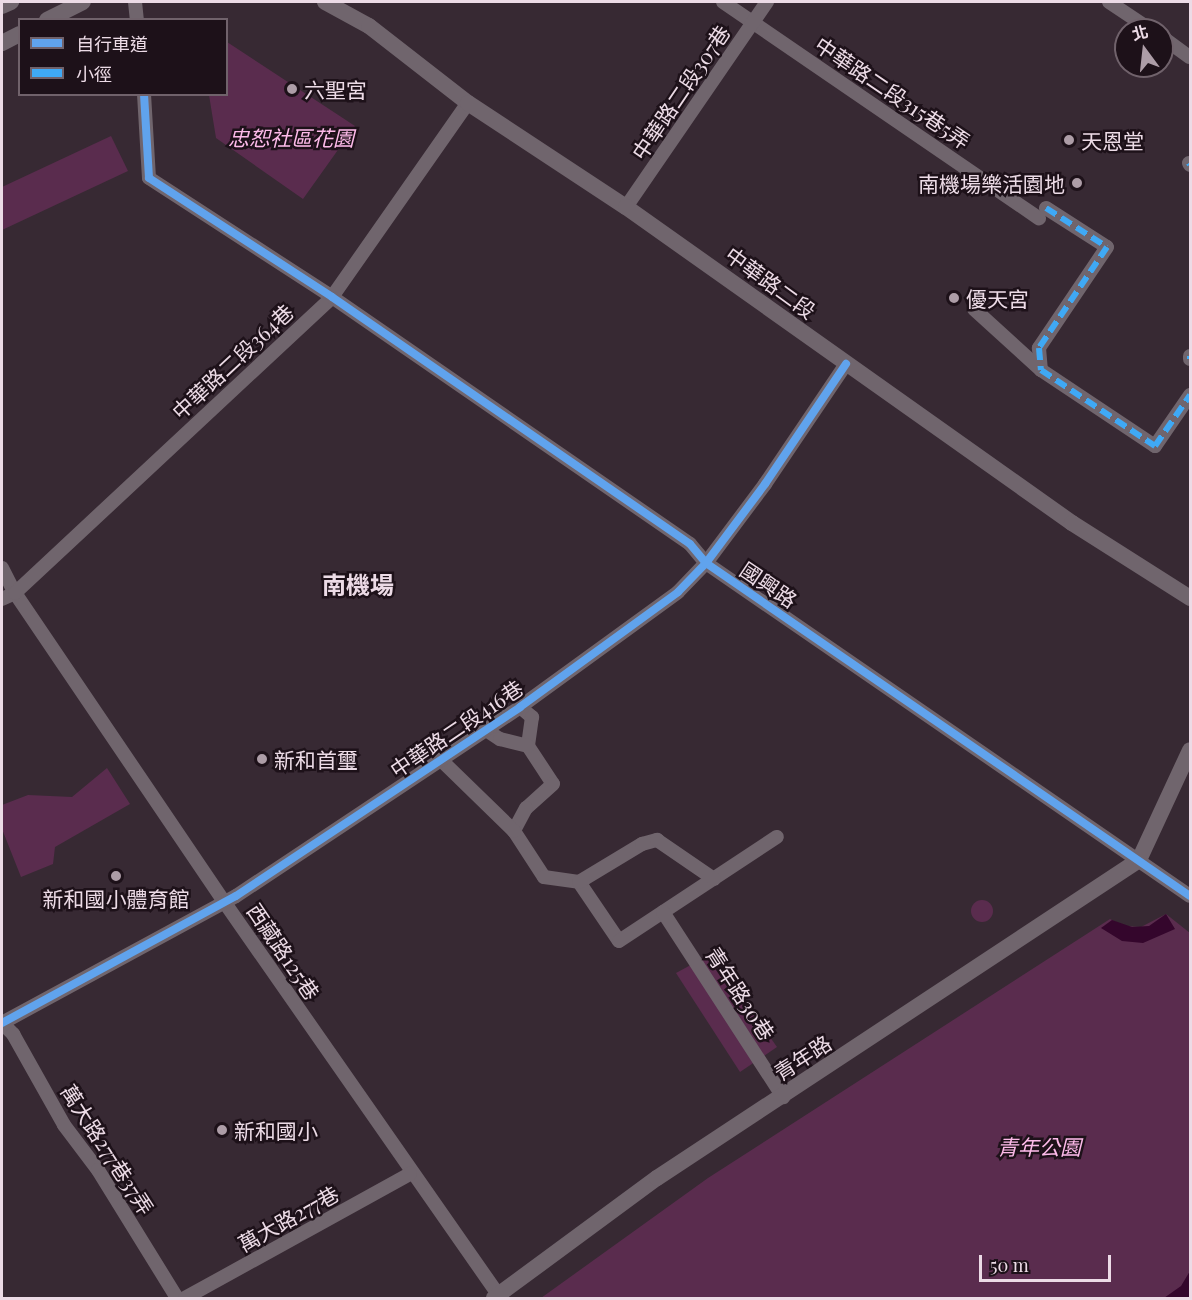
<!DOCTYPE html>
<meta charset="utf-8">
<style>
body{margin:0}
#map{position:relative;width:1192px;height:1300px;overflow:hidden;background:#372933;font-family:"Playfair Display","Noto Sans TC",serif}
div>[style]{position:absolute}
.green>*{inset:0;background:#5a2c4e}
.round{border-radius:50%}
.water>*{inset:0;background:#34062c}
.minor>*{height:14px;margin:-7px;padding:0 7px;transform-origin:7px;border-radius:7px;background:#70656d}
.tertiary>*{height:16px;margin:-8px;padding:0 8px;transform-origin:8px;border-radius:8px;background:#70656d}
.quiet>*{height:6px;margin-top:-3px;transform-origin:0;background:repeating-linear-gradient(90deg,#3fa9f5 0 12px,transparent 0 18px)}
.cycleway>*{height:8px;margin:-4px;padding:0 4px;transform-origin:4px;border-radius:4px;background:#60a3ed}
.dots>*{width:16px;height:16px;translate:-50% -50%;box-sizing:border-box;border:3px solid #1d1119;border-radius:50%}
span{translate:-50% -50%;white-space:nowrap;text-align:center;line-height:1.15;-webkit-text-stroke:5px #1d1119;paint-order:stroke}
.poi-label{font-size:21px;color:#ecdbe6}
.left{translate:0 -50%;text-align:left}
.right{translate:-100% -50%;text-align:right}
.street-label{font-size:21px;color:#ecdbe6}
.park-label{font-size:21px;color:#fdbae9;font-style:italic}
.quarter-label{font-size:24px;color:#ecdbe6;font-weight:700}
.frame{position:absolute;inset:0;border:3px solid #ecdbe6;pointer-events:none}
.legend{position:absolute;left:18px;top:18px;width:210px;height:78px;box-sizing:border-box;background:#1d1119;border:2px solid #70626b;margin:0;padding:8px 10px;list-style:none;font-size:18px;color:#ecdbe6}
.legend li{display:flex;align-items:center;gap:12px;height:30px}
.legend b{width:30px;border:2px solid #70626b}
.north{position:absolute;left:1114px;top:18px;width:60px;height:60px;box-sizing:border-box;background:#1d1119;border:2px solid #70626b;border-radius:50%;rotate:345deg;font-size:16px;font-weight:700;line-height:24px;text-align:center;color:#ecdbe6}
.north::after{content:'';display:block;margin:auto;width:21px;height:27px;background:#ad9da7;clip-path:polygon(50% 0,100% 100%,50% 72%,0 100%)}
.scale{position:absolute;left:979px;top:1255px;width:132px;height:27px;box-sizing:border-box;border:3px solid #ecdbe6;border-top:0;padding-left:8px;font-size:18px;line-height:21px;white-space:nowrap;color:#ecdbe6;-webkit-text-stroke:4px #1d1119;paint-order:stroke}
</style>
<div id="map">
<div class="green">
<i style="clip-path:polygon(227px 42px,355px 126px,303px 199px,216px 138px,209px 95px,226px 94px)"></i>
<i style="clip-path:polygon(111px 136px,128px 171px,2px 230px,2px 187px)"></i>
<i style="clip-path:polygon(107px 768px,130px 804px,55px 847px,53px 864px,21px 877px,2px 829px,2px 805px,28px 795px,72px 797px)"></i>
<i class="round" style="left:971px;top:900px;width:22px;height:22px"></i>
<i style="clip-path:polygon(1166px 914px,1190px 933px,1190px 1298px,541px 1298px,708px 1178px,1110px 919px,1124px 926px,1141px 927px)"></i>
<i style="clip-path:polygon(711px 954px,777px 1047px,740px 1072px,676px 973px)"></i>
</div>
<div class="water">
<i style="clip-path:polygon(1166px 914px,1175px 929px,1143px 943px,1122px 941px,1101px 928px,1112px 920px,1132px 927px,1149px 926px)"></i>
<i style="clip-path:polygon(1190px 1271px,1190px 1298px,1164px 1298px,1181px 1286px)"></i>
</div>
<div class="minor">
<i style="left:135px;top:2px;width:18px;rotate:84deg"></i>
<i style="left:723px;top:2px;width:383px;rotate:34.4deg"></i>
<i style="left:1109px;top:2px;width:50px;rotate:33.7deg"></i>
<i style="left:1162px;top:37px;width:34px;rotate:36deg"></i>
<i style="left:144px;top:94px;width:84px;rotate:86.6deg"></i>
<i style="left:149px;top:178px;width:218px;rotate:33deg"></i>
<i style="left:332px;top:297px;width:435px;rotate:34.6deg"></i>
<i style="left:690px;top:544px;width:25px;rotate:50deg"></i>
<i style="left:706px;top:563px;width:587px;rotate:34.53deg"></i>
<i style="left:1189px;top:163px;width:2px;rotate:63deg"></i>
<i style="left:626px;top:207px;width:249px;rotate:-55.5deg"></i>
<i style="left:1046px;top:208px;width:72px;rotate:32.6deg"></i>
<i style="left:1107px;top:247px;width:122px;rotate:124deg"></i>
<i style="left:1039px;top:348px;width:22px;rotate:85deg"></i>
<i style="left:1041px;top:370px;width:137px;rotate:33.7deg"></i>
<i style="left:1155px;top:446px;width:62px;rotate:-55.5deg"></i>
<i style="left:974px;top:309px;width:91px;rotate:42.3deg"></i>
<i style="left:1190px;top:356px;width:3px;rotate:90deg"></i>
<i style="left:2px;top:568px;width:28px;rotate:63deg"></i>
<i style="left:15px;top:593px;width:374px;rotate:55.9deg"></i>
<i style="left:225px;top:903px;width:478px;rotate:55.1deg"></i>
<i style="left:2px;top:599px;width:14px;rotate:-25deg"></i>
<i style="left:15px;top:593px;width:434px;rotate:-43deg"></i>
<i style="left:332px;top:297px;width:237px;rotate:-55deg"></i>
<i style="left:520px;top:707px;width:16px;rotate:40deg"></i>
<i style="left:532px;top:717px;width:29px;rotate:98deg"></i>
<i style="left:528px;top:746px;width:45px;rotate:56.7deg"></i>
<i style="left:553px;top:784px;width:36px;rotate:138deg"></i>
<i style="left:526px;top:808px;width:26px;rotate:118deg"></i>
<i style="left:514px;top:831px;width:55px;rotate:56.9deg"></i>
<i style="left:544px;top:877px;width:35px;rotate:8deg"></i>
<i style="left:579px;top:882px;width:71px;rotate:55.9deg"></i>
<i style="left:619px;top:941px;width:189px;rotate:-33.4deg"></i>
<i style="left:486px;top:730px;width:17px;rotate:33deg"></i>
<i style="left:500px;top:739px;width:29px;rotate:14deg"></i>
<i style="left:441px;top:760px;width:102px;rotate:44.2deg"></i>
<i style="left:579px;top:882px;width:74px;rotate:-31.1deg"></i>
<i style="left:642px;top:844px;width:16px;rotate:-15deg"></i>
<i style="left:657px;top:840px;width:69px;rotate:34.4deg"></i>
<i style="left:663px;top:912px;width:221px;rotate:57deg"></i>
<i style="left:2px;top:1023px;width:266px;rotate:-28.5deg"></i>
<i style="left:236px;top:896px;width:341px;rotate:-33.6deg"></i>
<i style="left:520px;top:707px;width:195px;rotate:-36deg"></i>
<i style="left:678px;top:592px;width:40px;rotate:-46deg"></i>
<i style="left:706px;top:563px;width:99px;rotate:-53.2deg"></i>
<i style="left:765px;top:484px;width:145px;rotate:-56deg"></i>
<i style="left:2px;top:1023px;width:16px;rotate:45deg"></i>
<i style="left:13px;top:1034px;width:104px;rotate:60.7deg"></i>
<i style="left:64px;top:1125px;width:56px;rotate:52.9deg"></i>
<i style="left:98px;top:1170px;width:150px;rotate:58.3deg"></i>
<i style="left:185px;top:1298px;width:257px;rotate:-28.9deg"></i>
</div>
<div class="tertiary">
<i style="left:325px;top:2px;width:50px;rotate:28.6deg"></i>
<i style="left:369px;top:26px;width:125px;rotate:37.9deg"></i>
<i style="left:468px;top:103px;width:189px;rotate:33.4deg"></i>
<i style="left:626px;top:207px;width:547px;rotate:35.32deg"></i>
<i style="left:1072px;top:523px;width:140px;rotate:32.4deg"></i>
<i style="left:2px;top:6px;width:10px;rotate:-24deg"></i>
<i style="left:47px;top:20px;width:40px;rotate:-26.6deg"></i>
<i style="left:2px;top:43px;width:20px;rotate:-27deg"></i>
<i style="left:494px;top:1298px;width:202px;rotate:-36.4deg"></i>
<i style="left:657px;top:1178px;width:577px;rotate:-33.41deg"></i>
<i style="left:1139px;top:860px;width:121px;rotate:-65.1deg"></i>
</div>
<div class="quiet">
<i style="left:1189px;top:163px;width:2px;rotate:63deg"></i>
<i style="left:1046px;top:208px;width:72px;rotate:32.6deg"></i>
<i style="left:1107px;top:247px;width:122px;rotate:124deg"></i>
<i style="left:1039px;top:348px;width:22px;rotate:85deg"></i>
<i style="left:1041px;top:370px;width:137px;rotate:33.7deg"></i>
<i style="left:1155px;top:446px;width:62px;rotate:-55.5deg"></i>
<i style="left:1190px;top:356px;width:3px;rotate:90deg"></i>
</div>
<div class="cycleway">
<i style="left:144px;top:94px;width:84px;rotate:86.6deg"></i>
<i style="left:149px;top:178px;width:218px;rotate:33deg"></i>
<i style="left:332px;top:297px;width:435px;rotate:34.6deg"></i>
<i style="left:690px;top:544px;width:25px;rotate:50deg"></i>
<i style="left:706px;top:563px;width:587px;rotate:34.53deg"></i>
<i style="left:2px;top:1023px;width:266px;rotate:-28.5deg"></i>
<i style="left:236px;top:896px;width:341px;rotate:-33.6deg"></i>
<i style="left:520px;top:707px;width:195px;rotate:-36deg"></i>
<i style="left:678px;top:592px;width:40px;rotate:-46deg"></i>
<i style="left:706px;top:563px;width:99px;rotate:-53.2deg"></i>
<i style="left:765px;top:484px;width:145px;rotate:-56deg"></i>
</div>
<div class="dots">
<i style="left:292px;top:89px;background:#ad9da7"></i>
<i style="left:1069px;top:140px;background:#ad9da7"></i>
<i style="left:1077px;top:183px;background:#ad9da7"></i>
<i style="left:954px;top:298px;background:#ad9da7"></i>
<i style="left:262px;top:759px;background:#ad9da7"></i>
<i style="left:116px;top:876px;background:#ad9da7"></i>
<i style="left:222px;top:1130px;background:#ad9da7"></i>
</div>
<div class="poi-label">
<span class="left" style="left:304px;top:89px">六聖宮</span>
<span class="left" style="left:1081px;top:140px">天恩堂</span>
<span class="right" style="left:1065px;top:183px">南機場樂活園地</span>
<span class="left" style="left:966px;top:298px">優天宮</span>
<span class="left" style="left:274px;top:759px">新和首璽</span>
<span style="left:116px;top:898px">新和國小體育館</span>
<span class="left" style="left:234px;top:1130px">新和國小</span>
</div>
<div class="street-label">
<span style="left:680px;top:92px;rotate:-56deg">中華路二段307巷</span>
<span style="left:893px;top:92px;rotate:34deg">中華路二段315巷5弄</span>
<span style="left:771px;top:282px;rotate:36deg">中華路二段</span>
<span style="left:232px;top:361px;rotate:-43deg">中華路二段364巷</span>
<span style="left:769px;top:584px;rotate:34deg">國興路</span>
<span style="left:456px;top:728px;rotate:-34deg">中華路二段416巷</span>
<span style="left:284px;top:951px;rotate:56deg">西藏路125巷</span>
<span style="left:741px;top:993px;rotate:57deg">青年路30巷</span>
<span style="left:802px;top:1057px;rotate:-33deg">青年路</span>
<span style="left:108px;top:1149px;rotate:57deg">萬大路277巷37弄</span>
<span style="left:288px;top:1218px;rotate:-29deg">萬大路277巷</span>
</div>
<div class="park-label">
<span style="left:291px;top:137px">忠恕社區花園</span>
<span style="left:1039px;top:1146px">青年公園</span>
</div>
<div class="quarter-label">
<span style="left:358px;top:585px">南機場</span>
</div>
<div class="frame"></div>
<ul class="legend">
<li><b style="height:8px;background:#60a3ed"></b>自行車道</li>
<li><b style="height:8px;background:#3fa9f5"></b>小徑</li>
</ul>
<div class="north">北</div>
<div class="scale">50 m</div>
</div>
